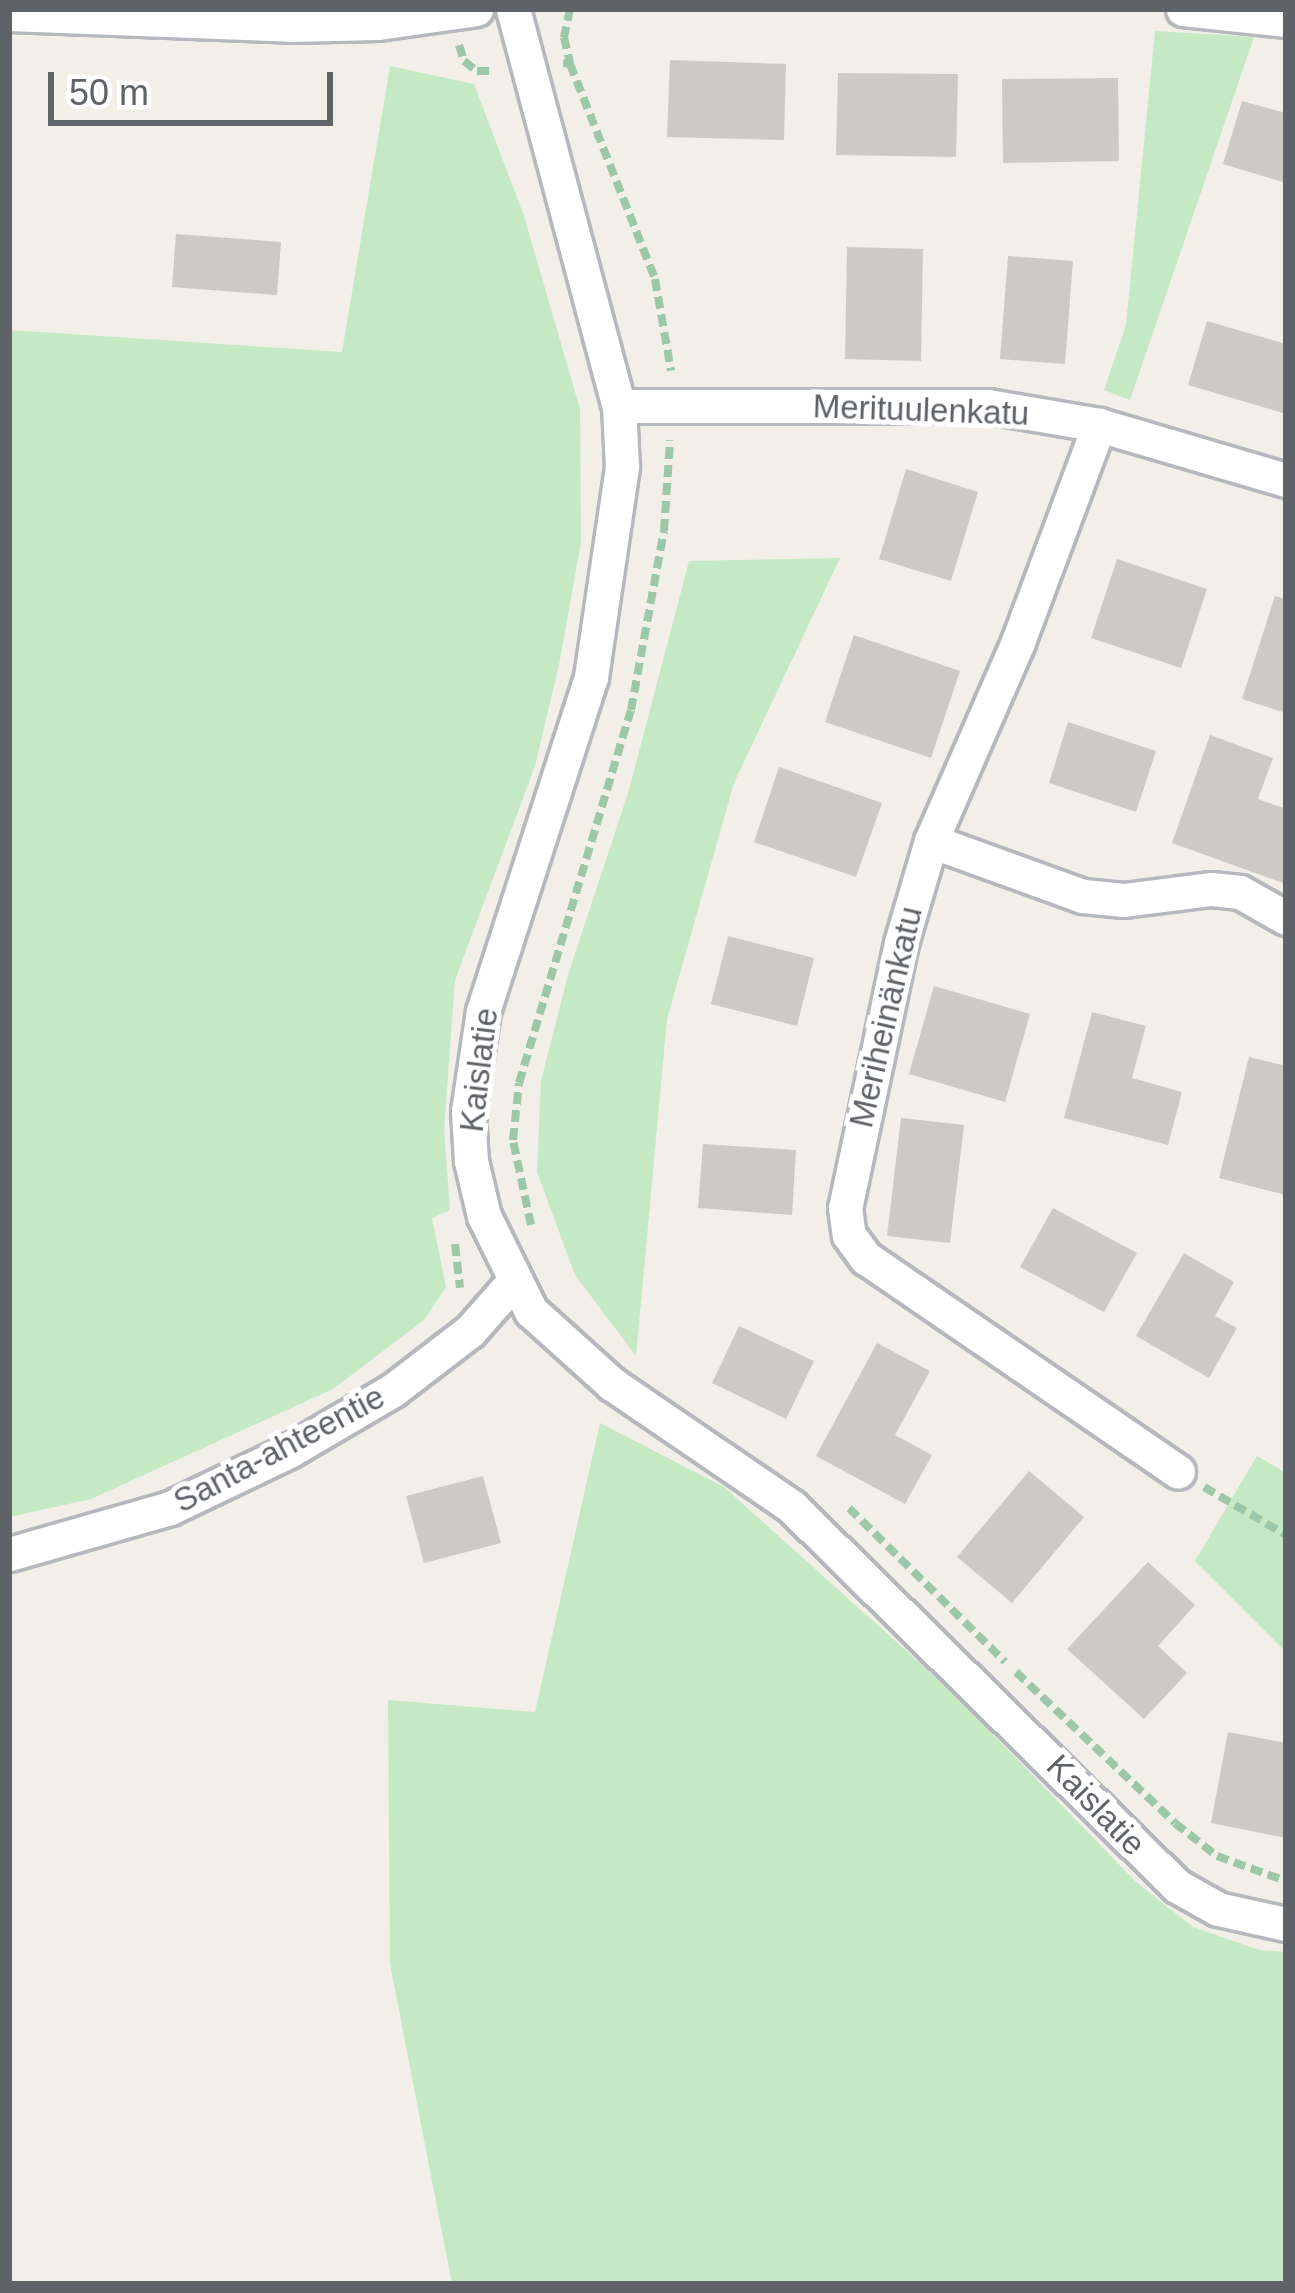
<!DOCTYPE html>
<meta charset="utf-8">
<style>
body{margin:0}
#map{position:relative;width:1295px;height:2293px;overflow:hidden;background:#f1efe8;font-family:Arial,sans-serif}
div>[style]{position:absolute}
.green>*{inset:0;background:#c5e8c5}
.building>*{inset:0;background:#cccac5}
.path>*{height:8px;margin-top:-4px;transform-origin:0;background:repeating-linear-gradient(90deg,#9cc7a9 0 12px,transparent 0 18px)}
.roads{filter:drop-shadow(3px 0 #b5b8bc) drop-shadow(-3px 0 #b5b8bc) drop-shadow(0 3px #b5b8bc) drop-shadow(0 -3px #b5b8bc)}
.minor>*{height:33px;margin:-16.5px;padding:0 16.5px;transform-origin:16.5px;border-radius:16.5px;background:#fff}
span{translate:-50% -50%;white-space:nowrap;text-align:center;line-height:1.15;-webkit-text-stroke:10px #fff;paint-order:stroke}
.street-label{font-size:33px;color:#5f6368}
.frame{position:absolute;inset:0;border:12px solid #5f6368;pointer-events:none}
.scale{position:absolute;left:48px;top:72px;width:285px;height:54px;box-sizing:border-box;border:6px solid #5f6368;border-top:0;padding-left:15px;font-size:36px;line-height:42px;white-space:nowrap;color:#5f6368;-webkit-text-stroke:9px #fff;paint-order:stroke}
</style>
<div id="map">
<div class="green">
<i style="clip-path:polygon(1155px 31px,1254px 37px,1130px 400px,1104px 390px,1126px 325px)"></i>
<i style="clip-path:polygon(390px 66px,474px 84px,524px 216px,580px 409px,581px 542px,559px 665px,535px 766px,455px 980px,444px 1130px,450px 1210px,432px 1218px,446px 1287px,424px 1320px,333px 1389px,91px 1499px,9px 1517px,9px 330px,342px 352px)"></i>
<i style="clip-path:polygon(840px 558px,734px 783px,667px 1019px,636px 1356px,575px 1275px,537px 1172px,541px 1081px,568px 975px,629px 790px,689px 561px)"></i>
<i style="clip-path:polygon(600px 1423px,724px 1487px,951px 1691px,1136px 1882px,1193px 1927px,1259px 1950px,1286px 1952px,1286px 2284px,452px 2284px,390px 1964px,388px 1700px,535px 1712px)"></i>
<i style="clip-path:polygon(1257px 1456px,1286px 1473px,1286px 1652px,1195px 1561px)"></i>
</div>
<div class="building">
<i style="clip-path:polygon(670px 60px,786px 64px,784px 140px,667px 137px)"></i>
<i style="clip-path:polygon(838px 73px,958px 74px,956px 157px,836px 155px)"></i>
<i style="clip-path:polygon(1118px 78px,1119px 161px,1003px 163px,1002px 79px)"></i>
<i style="clip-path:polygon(1242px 101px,1286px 113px,1286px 183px,1223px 164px)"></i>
<i style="clip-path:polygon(176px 234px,281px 242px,277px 295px,172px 287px)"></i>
<i style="clip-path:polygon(847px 247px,923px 249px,921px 361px,845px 359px)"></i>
<i style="clip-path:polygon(1008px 256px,1073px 261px,1065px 364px,1000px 359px)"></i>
<i style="clip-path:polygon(1207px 321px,1286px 344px,1286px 414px,1188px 385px)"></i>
<i style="clip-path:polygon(906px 469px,978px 492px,951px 581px,879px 559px)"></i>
<i style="clip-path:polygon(1117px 559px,1207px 589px,1181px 668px,1091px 638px)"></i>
<i style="clip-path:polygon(1275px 596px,1286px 599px,1286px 713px,1242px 699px)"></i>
<i style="clip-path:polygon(854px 635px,960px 671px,931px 758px,825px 722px)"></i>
<i style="clip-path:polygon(1068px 722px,1156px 751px,1136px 812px,1049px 783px)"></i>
<i style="clip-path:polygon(1210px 735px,1273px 758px,1258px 799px,1286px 809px,1286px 884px,1172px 843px)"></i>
<i style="clip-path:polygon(779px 767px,882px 803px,856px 877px,754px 842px)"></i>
<i style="clip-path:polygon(728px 936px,814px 958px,797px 1026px,711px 1004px)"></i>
<i style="clip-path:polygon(934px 986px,1030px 1014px,1005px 1102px,909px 1074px)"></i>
<i style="clip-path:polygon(1092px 1012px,1146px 1026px,1132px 1078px,1182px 1092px,1168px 1145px,1064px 1118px)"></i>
<i style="clip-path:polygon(1249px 1057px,1286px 1066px,1286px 1195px,1219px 1178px)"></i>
<i style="clip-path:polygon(901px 1118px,964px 1125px,950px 1243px,887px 1236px)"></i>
<i style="clip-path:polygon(703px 1144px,796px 1150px,792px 1215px,698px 1208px)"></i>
<i style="clip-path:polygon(1053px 1208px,1137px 1253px,1104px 1312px,1020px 1267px)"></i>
<i style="clip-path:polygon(1184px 1253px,1234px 1282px,1215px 1316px,1237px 1328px,1209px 1378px,1136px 1336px)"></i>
<i style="clip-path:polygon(739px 1326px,814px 1361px,786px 1419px,712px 1383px)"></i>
<i style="clip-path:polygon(877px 1343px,930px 1371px,895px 1435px,932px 1455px,905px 1504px,816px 1456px)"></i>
<i style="clip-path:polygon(1029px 1471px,1084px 1517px,1012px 1603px,957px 1557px)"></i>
<i style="clip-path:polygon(483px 1476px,501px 1543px,424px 1563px,406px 1496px)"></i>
<i style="clip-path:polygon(1148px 1562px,1195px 1605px,1158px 1646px,1187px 1673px,1144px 1719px,1067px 1649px)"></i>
<i style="clip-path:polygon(1228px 1732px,1286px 1743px,1286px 1838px,1211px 1823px)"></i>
</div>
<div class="path">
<i style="left:570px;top:9px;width:29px;rotate:102deg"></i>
<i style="left:564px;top:37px;width:28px;rotate:77deg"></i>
<i style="left:459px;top:45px;width:17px;rotate:73deg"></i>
<i style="left:464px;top:61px;width:16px;rotate:38deg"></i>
<i style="left:477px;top:71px;width:17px"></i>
<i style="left:563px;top:63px;width:7px;rotate:8deg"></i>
<i style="left:570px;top:64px;width:231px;rotate:68.4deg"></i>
<i style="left:655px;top:279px;width:93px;rotate:80.1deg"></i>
<i style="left:531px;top:1225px;width:87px;rotate:-102deg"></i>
<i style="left:513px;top:1140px;width:57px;rotate:-84deg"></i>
<i style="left:519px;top:1083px;width:389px;rotate:-73.3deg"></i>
<i style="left:631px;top:710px;width:182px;rotate:-79.6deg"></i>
<i style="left:664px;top:531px;width:91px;rotate:-86.2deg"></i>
<i style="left:455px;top:1244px;width:44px;rotate:83.5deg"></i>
<i style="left:1204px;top:1487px;width:95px;rotate:30.3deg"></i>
<i style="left:849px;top:1508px;width:219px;rotate:44.6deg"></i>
<i style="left:1016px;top:1672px;width:219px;rotate:43.5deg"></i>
<i style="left:1175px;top:1823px;width:53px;rotate:38.2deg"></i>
<i style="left:1217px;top:1856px;width:73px;rotate:19.9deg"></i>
</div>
<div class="roads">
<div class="minor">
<i style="left:513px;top:9px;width:411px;rotate:75.1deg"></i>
<i style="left:619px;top:406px;width:61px;rotate:87.2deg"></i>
<i style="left:622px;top:467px;width:212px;rotate:98.4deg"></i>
<i style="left:591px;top:677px;width:351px;rotate:107.9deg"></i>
<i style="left:483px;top:1011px;width:101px;rotate:98.5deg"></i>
<i style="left:468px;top:1111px;width:50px;rotate:86.6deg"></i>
<i style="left:471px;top:1161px;width:57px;rotate:76.7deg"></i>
<i style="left:484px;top:1216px;width:106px;rotate:63.7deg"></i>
<i style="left:531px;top:1311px;width:109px;rotate:42deg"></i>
<i style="left:612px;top:1384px;width:218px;rotate:34.3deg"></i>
<i style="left:792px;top:1507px;width:540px;rotate:44.55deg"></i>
<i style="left:1177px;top:1886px;width:47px;rotate:29.3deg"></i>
<i style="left:1218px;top:1909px;width:70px;rotate:12.4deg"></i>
<i style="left:1183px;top:9px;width:104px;rotate:6.1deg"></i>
<i style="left:9px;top:14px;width:282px;rotate:2.2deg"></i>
<i style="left:291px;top:25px;width:87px;rotate:-1.3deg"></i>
<i style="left:378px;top:23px;width:99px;rotate:-8.1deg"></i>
<i style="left:619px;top:406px;width:369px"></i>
<i style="left:988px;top:406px;width:113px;rotate:9.7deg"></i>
<i style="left:1099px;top:425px;width:195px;rotate:16.4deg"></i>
<i style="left:1099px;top:425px;width:232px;rotate:110.5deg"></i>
<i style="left:1018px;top:642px;width:217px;rotate:113.6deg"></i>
<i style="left:931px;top:841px;width:106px;rotate:106.4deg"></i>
<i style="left:901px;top:943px;width:271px;rotate:101.9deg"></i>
<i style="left:845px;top:1208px;width:27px;rotate:82deg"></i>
<i style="left:849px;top:1235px;width:29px;rotate:54deg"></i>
<i style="left:866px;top:1258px;width:378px;rotate:34.4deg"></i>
<i style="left:931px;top:841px;width:162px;rotate:19.9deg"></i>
<i style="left:1083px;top:896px;width:41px;rotate:5.6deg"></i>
<i style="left:1124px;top:900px;width:88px;rotate:-7.2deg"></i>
<i style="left:1211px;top:889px;width:29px;rotate:6deg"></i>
<i style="left:1240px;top:892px;width:53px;rotate:29.5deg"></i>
<i style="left:9px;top:1554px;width:167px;rotate:-15.9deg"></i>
<i style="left:170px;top:1508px;width:132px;rotate:-25.6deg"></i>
<i style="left:289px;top:1451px;width:121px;rotate:-30.4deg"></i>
<i style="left:393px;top:1390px;width:97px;rotate:-37.5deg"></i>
<i style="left:470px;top:1331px;width:67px;rotate:-48.7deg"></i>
</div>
</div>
<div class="street-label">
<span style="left:921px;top:410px;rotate:2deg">Merituulenkatu</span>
<span style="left:886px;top:1017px;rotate:-77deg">Meriheinänkatu</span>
<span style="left:479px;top:1070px;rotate:-83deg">Kaislatie</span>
<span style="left:279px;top:1449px;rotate:-28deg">Santa-ahteentie</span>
<span style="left:1096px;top:1805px;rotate:46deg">Kaislatie</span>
</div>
<div class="frame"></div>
<div class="scale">50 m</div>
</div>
